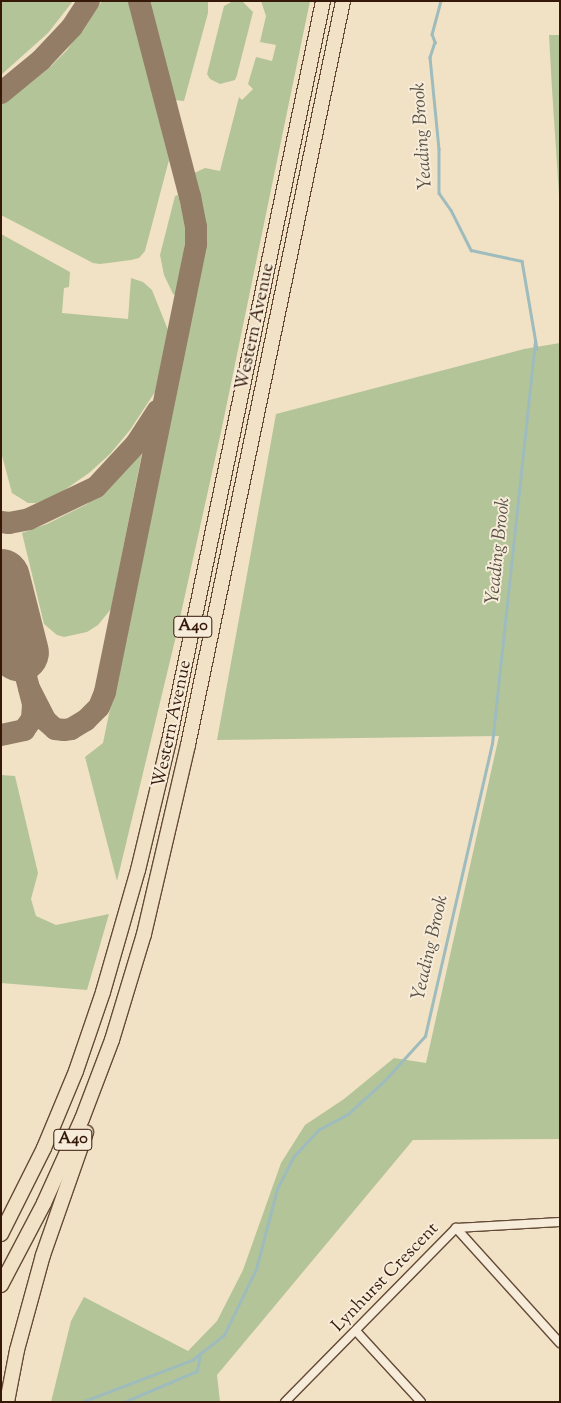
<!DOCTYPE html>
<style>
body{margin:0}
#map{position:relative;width:561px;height:1403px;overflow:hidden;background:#f1e2c5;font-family:"Sorts Mill Goudy",serif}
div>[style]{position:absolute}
.green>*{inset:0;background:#b4c499}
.stream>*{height:2.5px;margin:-1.25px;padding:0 1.25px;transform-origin:1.25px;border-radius:1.25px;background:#9ebcbd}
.taxiway>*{height:22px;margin:-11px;padding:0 11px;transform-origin:11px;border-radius:11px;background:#937d66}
.runway>*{height:58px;margin:-29px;padding:0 29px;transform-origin:29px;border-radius:29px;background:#937d66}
.roads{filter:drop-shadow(1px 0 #644a37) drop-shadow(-1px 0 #644a37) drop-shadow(0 1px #644a37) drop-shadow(0 -1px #644a37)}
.street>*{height:8px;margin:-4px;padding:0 4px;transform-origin:4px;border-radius:4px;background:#f6ecd9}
.highway>*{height:14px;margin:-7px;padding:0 7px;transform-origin:7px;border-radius:7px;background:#f1e2c5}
span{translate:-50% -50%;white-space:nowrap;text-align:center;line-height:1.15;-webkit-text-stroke:4px #f6ecd9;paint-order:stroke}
.shield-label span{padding:1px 4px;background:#f6ecd9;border:1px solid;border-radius:4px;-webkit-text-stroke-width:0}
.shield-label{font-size:16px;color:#351808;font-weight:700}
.street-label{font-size:18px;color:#351808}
.water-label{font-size:19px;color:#5a5147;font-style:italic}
.frame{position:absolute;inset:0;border:2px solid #351808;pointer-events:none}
</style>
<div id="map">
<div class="green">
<i style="clip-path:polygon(1px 1px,73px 1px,48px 33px,1px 75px)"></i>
<i style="clip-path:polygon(102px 1px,129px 1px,169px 160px,145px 251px,139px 258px,131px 260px,100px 264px,93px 263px,1px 215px,1px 103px,50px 67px,67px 50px)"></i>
<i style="clip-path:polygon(149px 1px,208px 1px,208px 13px,184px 101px,174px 100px)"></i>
<i style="clip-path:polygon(233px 1px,242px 1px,253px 12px,237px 75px,235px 80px,220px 84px,210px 79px,207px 74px,224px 6px)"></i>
<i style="clip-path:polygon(261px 1px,310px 1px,221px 432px,176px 636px,117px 881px,85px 757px,103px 743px,204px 252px,205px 235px,203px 216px,192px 174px,205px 168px,220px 171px,239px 97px,242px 100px,253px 89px,248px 84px,256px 57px,272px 61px,276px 45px,260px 42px,266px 16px)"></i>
<i style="clip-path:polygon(549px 35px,560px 35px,560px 210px,552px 89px)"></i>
<i style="clip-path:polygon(178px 195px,185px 223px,185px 243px,176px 295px,173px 294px,164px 275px,160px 255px,175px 196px)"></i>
<i style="clip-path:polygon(1px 234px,70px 272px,69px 287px,64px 288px,62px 313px,128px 319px,131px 278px,143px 282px,152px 290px,168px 330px,155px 392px,130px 430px,110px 454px,89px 473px,56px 496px,36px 503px,28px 503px,12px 493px,1px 452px)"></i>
<i style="clip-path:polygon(560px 343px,560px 1139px,413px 1140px,217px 1375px,220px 1402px,51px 1402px,71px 1321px,84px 1297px,188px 1351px,217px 1321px,243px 1270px,281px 1163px,305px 1125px,344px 1099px,394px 1058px,426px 1063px,499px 736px,217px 740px,276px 414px,524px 349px)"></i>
<i style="clip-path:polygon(143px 448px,111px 609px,98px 625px,87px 632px,64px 637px,57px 635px,44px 624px,22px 533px,47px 524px,87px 504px,103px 491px)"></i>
<i style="clip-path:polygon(1px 775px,15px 776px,38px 873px,31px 899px,36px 916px,56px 925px,109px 914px,87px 990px,1px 983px)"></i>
</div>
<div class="stream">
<i style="left:441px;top:1px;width:34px;rotate:105deg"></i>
<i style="left:432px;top:34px;width:9px;rotate:69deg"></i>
<i style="left:435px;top:42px;width:16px;rotate:108deg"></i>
<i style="left:430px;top:57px;width:92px;rotate:84.4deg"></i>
<i style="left:439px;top:149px;width:44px;rotate:90deg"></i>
<i style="left:439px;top:193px;width:21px;rotate:55deg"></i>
<i style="left:451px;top:210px;width:45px;rotate:63.4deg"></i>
<i style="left:471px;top:250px;width:52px;rotate:12.2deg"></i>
<i style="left:522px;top:261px;width:89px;rotate:80.3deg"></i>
<i style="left:82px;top:1402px;width:118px;rotate:-20.9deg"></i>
<i style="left:192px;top:1360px;width:41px;rotate:-38deg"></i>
<i style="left:224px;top:1335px;width:73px;rotate:-64.1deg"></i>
<i style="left:256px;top:1269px;width:83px;rotate:-75.3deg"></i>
<i style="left:277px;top:1189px;width:37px;rotate:-63deg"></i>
<i style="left:294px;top:1156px;width:35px;rotate:-47deg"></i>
<i style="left:318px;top:1130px;width:34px;rotate:-28deg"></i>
<i style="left:348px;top:1114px;width:49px;rotate:-42.5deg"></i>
<i style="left:384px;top:1081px;width:61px;rotate:-47.7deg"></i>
<i style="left:425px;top:1036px;width:300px;rotate:-77.1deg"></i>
<i style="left:492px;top:744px;width:405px;rotate:-83.9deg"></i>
<i style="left:124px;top:1402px;width:79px;rotate:-23deg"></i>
<i style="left:197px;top:1371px;width:17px;rotate:-80deg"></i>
</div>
<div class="taxiway">
<i style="left:1px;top:93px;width:52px;rotate:-39.5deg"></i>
<i style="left:41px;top:60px;width:45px;rotate:-46.8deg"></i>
<i style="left:72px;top:27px;width:31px;rotate:-57deg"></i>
<i style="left:1px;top:522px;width:8px;rotate:7deg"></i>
<i style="left:9px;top:523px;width:20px;rotate:-11deg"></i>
<i style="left:29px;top:519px;width:74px;rotate:-25.5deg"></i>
<i style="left:96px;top:487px;width:59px;rotate:-47.1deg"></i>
<i style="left:136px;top:444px;width:40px;rotate:-57.1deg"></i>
<i style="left:29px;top:688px;width:36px;rotate:63deg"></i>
<i style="left:45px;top:720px;width:13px;rotate:42deg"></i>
<i style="left:55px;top:729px;width:9px;rotate:6deg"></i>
<i style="left:64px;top:730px;width:7px;rotate:-8deg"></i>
<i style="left:71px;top:729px;width:17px;rotate:-31deg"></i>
<i style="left:86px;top:720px;width:18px;rotate:-45deg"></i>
<i style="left:99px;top:707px;width:16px;rotate:-68deg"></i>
<i style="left:105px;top:692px;width:457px;rotate:-78.5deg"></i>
<i style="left:196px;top:244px;width:17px;rotate:-90deg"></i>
<i style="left:196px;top:227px;width:31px;rotate:-101deg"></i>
<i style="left:190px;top:197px;width:203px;rotate:-104.6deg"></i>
<i style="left:1px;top:735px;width:24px;rotate:-12deg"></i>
<i style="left:24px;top:730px;width:14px;rotate:-54deg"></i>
<i style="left:32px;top:719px;width:15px;rotate:-86deg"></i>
<i style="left:33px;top:704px;width:53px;rotate:-104.3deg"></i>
</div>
<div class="runway">
<i style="left:1px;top:578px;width:77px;rotate:75.8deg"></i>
</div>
<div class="roads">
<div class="street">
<i style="left:456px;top:1228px;width:155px;rotate:47.9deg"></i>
<i style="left:356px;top:1331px;width:96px;rotate:47.5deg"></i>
<i style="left:285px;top:1402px;width:244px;rotate:-45.5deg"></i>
<i style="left:456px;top:1228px;width:104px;rotate:-3.3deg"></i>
</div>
<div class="highway">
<i style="left:1px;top:1234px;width:96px;rotate:-63.4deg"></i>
<i style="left:44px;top:1148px;width:83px;rotate:-67.4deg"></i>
<i style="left:76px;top:1071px;width:83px;rotate:-71.1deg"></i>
<i style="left:103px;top:992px;width:127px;rotate:-74deg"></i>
<i style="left:138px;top:870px;width:133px;rotate:-76.5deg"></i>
<i style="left:169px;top:741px;width:756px;rotate:-78.24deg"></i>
<i style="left:1px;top:1285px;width:93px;rotate:-62.3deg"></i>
<i style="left:44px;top:1203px;width:92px;rotate:-65.7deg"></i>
<i style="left:82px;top:1119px;width:85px;rotate:-69.2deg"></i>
<i style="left:112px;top:1040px;width:111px;rotate:-73.2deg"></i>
<i style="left:144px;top:934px;width:194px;rotate:-76.9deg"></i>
<i style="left:188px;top:745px;width:760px;rotate:-78.23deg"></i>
<i style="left:7px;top:1402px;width:53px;rotate:-79.1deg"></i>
<i style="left:17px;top:1350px;width:98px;rotate:-74.7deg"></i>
<i style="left:43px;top:1255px;width:130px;rotate:-70.7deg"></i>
</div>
</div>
<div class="shield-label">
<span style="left:193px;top:627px">A40</span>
<span style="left:73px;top:1140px">A40</span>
</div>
<div class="street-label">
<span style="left:256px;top:327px;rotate:-78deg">Western Avenue</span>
<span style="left:173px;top:724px;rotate:-78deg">Western Avenue</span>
<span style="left:386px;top:1278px;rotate:-46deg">Lynhurst Crescent</span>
</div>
<div class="water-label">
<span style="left:423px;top:136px;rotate:-94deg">Yeading Brook</span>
<span style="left:499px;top:551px;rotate:-84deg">Yeading Brook</span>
<span style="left:431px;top:948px;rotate:-77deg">Yeading Brook</span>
</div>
<div class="frame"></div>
</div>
